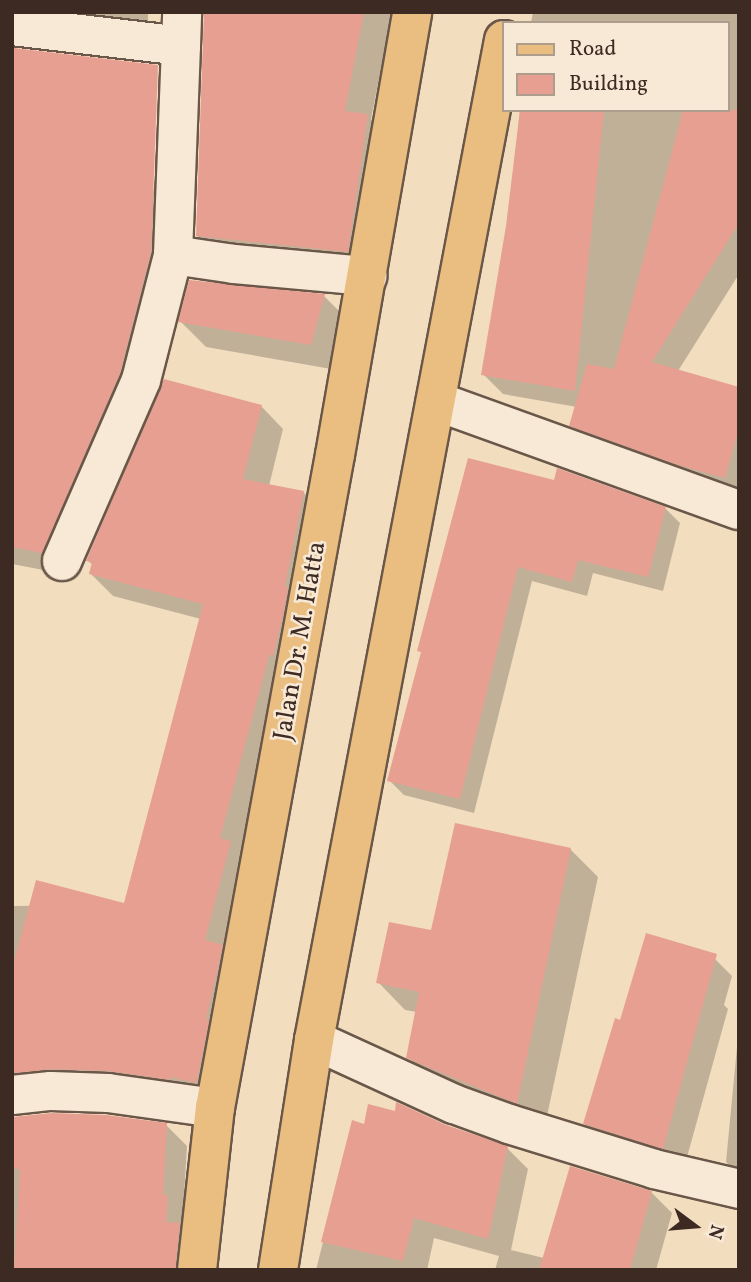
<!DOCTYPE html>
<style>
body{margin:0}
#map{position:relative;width:751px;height:1282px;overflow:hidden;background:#f2ddbf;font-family:Vollkorn,serif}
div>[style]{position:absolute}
.shadow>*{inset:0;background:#0003}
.building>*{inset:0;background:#e79f91}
.roads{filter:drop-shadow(2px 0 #6a5749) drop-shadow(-2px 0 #6a5749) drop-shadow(0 2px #6a5749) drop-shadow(0 -2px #6a5749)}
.minor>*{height:38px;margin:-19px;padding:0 19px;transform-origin:19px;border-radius:19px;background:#f7e9d5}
.major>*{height:38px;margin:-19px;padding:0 19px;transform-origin:19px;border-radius:19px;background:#e9be80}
span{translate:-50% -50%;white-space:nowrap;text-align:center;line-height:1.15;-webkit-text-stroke:5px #f7e9d5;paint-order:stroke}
.street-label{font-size:26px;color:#3d2a22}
.frame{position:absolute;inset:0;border:14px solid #3d2a22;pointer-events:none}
.legend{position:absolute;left:502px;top:21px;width:228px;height:91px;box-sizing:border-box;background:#f7e9d5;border:2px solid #ad9d8d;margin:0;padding:9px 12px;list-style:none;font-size:21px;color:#3d2a22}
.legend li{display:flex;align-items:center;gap:14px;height:35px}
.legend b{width:35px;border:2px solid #ad9d8d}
.north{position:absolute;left:660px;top:1191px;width:70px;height:70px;-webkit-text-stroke:5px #f7e9d5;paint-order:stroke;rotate:106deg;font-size:19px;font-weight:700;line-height:28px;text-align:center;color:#3d2a22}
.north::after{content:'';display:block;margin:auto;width:24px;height:32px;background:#3d2a22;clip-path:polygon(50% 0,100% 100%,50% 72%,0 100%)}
</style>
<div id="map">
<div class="shadow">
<i style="clip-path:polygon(12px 12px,148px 12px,148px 39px)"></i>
<i style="clip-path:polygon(206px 12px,392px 12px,371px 119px,391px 139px,371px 275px,221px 259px,197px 236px)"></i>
<i style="clip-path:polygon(533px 12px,739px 12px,739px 274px,678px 371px,739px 388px,739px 495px,591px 445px,571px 425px,577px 407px,503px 394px,483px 374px,508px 226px,520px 110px,728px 110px,728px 23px,531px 23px)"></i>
<i style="clip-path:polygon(12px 50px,126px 63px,150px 205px,155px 184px,175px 204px,64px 574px,12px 564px)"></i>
<i style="clip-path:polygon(324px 296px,349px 321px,337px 370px,206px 347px,180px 321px)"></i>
<i style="clip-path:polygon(261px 406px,283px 429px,269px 486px,303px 492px,325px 515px,218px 1105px,14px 1108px,12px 1122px,12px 906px,125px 905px,201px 619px,113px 596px,91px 574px,93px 565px,88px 561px)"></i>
<i style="clip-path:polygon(555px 482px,665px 508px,680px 523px,663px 591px,593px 573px,587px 596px,532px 581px,474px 813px,404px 795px,389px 780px,423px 654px,419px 650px)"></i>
<i style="clip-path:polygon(570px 849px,598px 877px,544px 1130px,435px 1085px,408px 1057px,417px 1012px,405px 1010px,378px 982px,433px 932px)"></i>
<i style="clip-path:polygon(711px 955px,732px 976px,724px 1005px,728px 1009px,684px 1168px,606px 1144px,585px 1124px,621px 1022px)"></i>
<i style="clip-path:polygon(739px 1026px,739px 1175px,726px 1162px)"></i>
<i style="clip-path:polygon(353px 1122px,365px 1126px,446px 1126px,507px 1148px,528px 1169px,511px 1250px,544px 1258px,651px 1192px,672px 1213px,656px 1270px,495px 1270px,499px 1256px,434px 1238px,427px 1270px,316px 1270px)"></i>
<i style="clip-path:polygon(166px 1125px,187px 1146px,183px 1212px,188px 1217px,198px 1270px,12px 1270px,12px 1162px)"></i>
</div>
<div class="building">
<i style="clip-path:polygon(204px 12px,364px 12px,345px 111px,368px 114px,348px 252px,196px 236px)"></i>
<i style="clip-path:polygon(14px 48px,158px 65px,151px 252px,120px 373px,42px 553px,12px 547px)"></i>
<i style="clip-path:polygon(520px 110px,604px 110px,575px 391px,481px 375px,506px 226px)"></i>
<i style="clip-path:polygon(683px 110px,739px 110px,739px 223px,652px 362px,739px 387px,739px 428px,725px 478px,678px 465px,569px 426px,587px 364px,614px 369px)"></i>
<i style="clip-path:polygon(189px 280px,325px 294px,311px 345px,178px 322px)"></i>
<i style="clip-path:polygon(164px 379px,262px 405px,243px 479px,304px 491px,285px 586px,288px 587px,284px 611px,273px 656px,269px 655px,220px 838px,231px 841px,205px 940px,223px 945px,206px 1019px,209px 1020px,203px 1052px,196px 1083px,170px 1077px,170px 1080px,109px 1071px,52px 1069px,16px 1073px,12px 1070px,12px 969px,36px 880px,124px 903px,203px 604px,89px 574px,92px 562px,86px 561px)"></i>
<i style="clip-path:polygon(468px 458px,554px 480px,557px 468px,666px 507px,648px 577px,578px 560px,572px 582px,518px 567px,460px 799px,387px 781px,421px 652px,417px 651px)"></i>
<i style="clip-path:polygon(455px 823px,571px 848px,517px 1104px,406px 1058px,419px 992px,376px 983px,389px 922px,431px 930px)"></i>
<i style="clip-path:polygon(646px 933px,717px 954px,663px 1149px,583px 1124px,615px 1018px,620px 1020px)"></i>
<i style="clip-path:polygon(396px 1102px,446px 1125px,508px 1146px,488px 1239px,414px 1218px,403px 1261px,321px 1242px,352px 1120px,364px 1124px,368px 1104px,395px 1111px)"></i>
<i style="clip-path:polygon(52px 1113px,106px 1115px,167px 1123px,163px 1195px,168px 1195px,166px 1222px,180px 1223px,175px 1270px,14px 1270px,20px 1169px,12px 1168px,13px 1117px)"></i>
<i style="clip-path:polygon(570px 1166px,652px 1191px,630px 1270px,539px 1270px)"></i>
</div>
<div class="roads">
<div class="minor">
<i style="left:12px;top:26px;width:170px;rotate:6.7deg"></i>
<i style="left:181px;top:46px;width:209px;rotate:92.2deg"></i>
<i style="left:173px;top:255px;width:62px;rotate:8.4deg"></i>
<i style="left:234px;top:264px;width:134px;rotate:5.2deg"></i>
<i style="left:181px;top:46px;width:34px;rotate:-88deg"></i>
<i style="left:436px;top:401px;width:322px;rotate:19.8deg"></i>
<i style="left:62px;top:561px;width:197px;rotate:-66.4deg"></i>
<i style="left:141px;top:380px;width:129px;rotate:-75.6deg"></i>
<i style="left:314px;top:1040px;width:154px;rotate:24.6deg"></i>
<i style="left:454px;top:1104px;width:59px;rotate:20deg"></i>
<i style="left:509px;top:1124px;width:152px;rotate:17.2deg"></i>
<i style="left:654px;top:1169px;width:87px;rotate:13.2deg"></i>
<i style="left:12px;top:1095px;width:39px;rotate:-6deg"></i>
<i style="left:51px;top:1091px;width:57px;rotate:2deg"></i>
<i style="left:108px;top:1093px;width:108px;rotate:8deg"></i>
</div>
<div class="major">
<i style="left:197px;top:1270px;width:163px;rotate:-83.7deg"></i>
<i style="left:215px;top:1108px;width:664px;rotate:-79.59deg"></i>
<i style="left:335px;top:455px;width:450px;rotate:-80.1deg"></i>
<i style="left:278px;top:1270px;width:233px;rotate:-81.1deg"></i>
<i style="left:314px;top:1040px;width:1018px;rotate:-79.24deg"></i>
</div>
</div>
<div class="street-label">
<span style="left:301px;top:641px;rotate:-80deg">Jalan Dr. M. Hatta</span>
</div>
<div class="frame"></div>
<ul class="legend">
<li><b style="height:9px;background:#e9be80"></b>Road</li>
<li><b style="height:19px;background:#e79f91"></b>Building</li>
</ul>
<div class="north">N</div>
</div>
